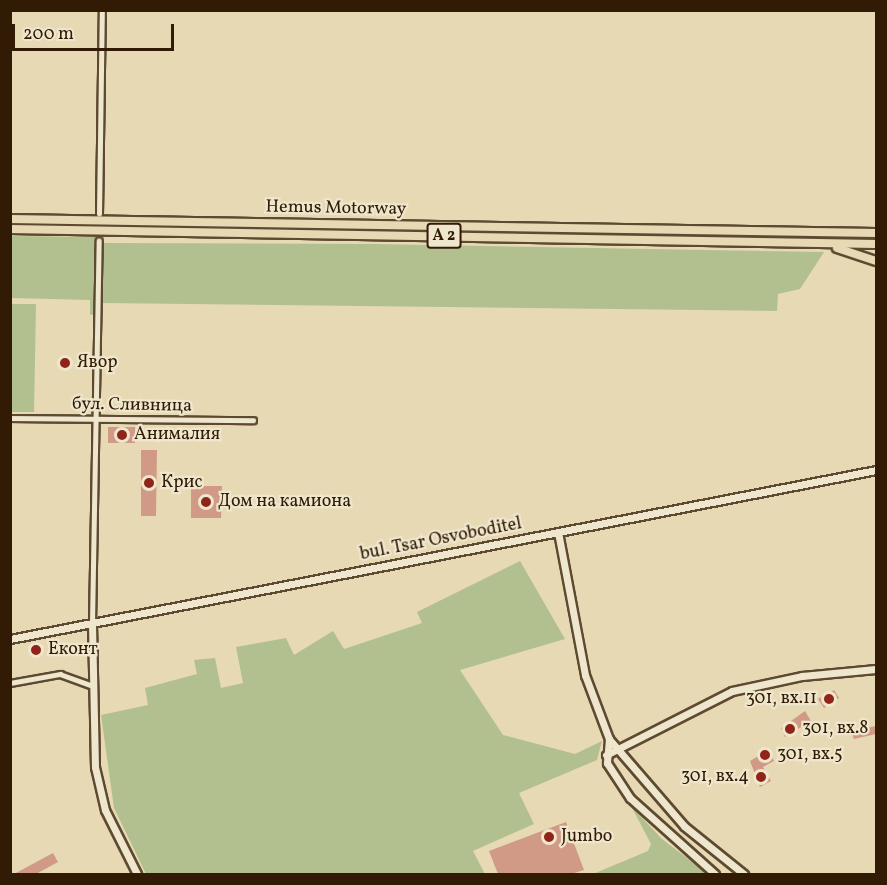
<!DOCTYPE html>
<meta charset="utf-8">
<style>
body{margin:0}
#map{position:relative;width:887px;height:885px;overflow:hidden;background:#e6d9b4;font-family:Vollkorn,serif}
div>[style]{position:absolute}
.green>*{inset:0;background:#b2c08f}
.building>*{inset:0;background:#d19a87}
.street-tunnel>*{height:4.5px;margin-top:-2.25px;transform-origin:0;background:repeating-linear-gradient(90deg,#c2b391 0 4.5px,transparent 0 6.5px)}
.roads{filter:drop-shadow(2px 0 #5e4a30) drop-shadow(-2px 0 #5e4a30) drop-shadow(0 2px #5e4a30) drop-shadow(0 -2px #5e4a30)}
.street>*{height:4.5px;margin:-2.25px;padding:0 2.25px;transform-origin:2.25px;border-radius:2.25px;background:#efe6ce}
.secondary>*{height:7px;margin:-3.5px;padding:0 3.5px;transform-origin:3.5px;border-radius:3.5px;background:#efe6ce}
.highway>*{height:8px;margin:-4px;padding:0 4px;transform-origin:4px;border-radius:4px;background:#e6d9b4}
.dots>*{width:16px;height:16px;translate:-50% -50%;box-sizing:border-box;border:3px solid #efe6ce;border-radius:50%}
span{translate:-50% -50%;white-space:nowrap;text-align:center;line-height:1.15;-webkit-text-stroke:4.5px #efe6ce;paint-order:stroke}
.shield-label span{padding:2px 4px;background:#efe6ce;border:2px solid;border-radius:4px;-webkit-text-stroke-width:0}
.shield-label{font-size:16px;color:#311b04;font-weight:700}
.street-label{font-size:18px;color:#311b04}
.poi-label{font-size:18px;color:#311b04}
.left{translate:0 -50%;text-align:left}
.right{translate:-100% -50%;text-align:right}
.frame{position:absolute;inset:0;border:12px solid #311b04;pointer-events:none}
.scale{position:absolute;left:12px;top:24px;width:162px;height:27px;box-sizing:border-box;border:3px solid #311b04;border-top:0;padding-left:8px;font-size:18px;line-height:21px;white-space:nowrap;color:#311b04;-webkit-text-stroke:4px #efe6ce;paint-order:stroke}
</style>
<div id="map">
<div class="green">
<i style="clip-path:polygon(11px 236px,95px 237px,96px 314px,90px 315px,90px 300px,11px 298px)"></i>
<i style="clip-path:polygon(103px 243px,373px 244px,824px 252px,800px 289px,778px 294px,777px 311px,102px 303px)"></i>
<i style="clip-path:polygon(11px 304px,36px 304px,34px 412px,11px 412px)"></i>
<i style="clip-path:polygon(520px 561px,565px 639px,460px 670px,503px 735px,575px 754px,602px 741px,597px 760px,519px 793px,534px 824px,473px 851px,485px 874px,146px 874px,114px 808px,101px 715px,148px 705px,145px 688px,197px 674px,194px 660px,215px 658px,221px 688px,243px 683px,236px 647px,286px 638px,294px 655px,333px 631px,344px 649px,422px 623px,417px 612px)"></i>
<i style="clip-path:polygon(631px 806px,662px 839px,708px 874px,593px 874px,648px 851px,651px 844px)"></i>
</div>
<div class="building">
<i style="clip-path:polygon(108px 427px,135px 427px,135px 443px,108px 443px)"></i>
<i style="clip-path:polygon(141px 450px,157px 450px,156px 516px,141px 516px)"></i>
<i style="clip-path:polygon(191px 486px,222px 486px,221px 518px,191px 518px)"></i>
<i style="clip-path:polygon(834px 690px,839px 698px,824px 708px,818px 699px)"></i>
<i style="clip-path:polygon(805px 711px,811px 721px,785px 737px,781px 728px)"></i>
<i style="clip-path:polygon(876px 726px,876px 734px,854px 739px,851px 731px)"></i>
<i style="clip-path:polygon(768px 750px,774px 761px,763px 767px,771px 781px,760px 787px,750px 761px)"></i>
<i style="clip-path:polygon(566px 822px,584px 870px,571px 874px,498px 874px,489px 851px)"></i>
<i style="clip-path:polygon(53px 853px,58px 862px,36px 874px,14px 874px)"></i>
</div>
<div class="street-tunnel">
<i style="left:99px;top:241px;width:21px;rotate:-90deg"></i>
</div>
<div class="roads">
<div class="street">
<i style="left:99px;top:214px;width:204px;rotate:-89.2deg"></i>
<i style="left:10px;top:418px;width:243px;rotate:0.5deg"></i>
<i style="left:92px;top:624px;width:383px;rotate:-89deg"></i>
<i style="left:10px;top:683px;width:51px;rotate:-10.2deg"></i>
<i style="left:60px;top:674px;width:33px;rotate:20deg"></i>
</div>
<div class="secondary">
<i style="left:558px;top:532px;width:146px;rotate:79.3deg"></i>
<i style="left:585px;top:675px;width:68px;rotate:69.4deg"></i>
<i style="left:609px;top:739px;width:115px;rotate:49.2deg"></i>
<i style="left:684px;top:826px;width:77px;rotate:38.7deg"></i>
<i style="left:92px;top:624px;width:143px;rotate:88.8deg"></i>
<i style="left:95px;top:767px;width:44px;rotate:76.9deg"></i>
<i style="left:105px;top:810px;width:72px;rotate:63.4deg"></i>
<i style="left:10px;top:639px;width:882px;rotate:-11.04deg"></i>
<i style="left:609px;top:739px;width:24px;rotate:95deg"></i>
<i style="left:607px;top:763px;width:42px;rotate:56.7deg"></i>
<i style="left:630px;top:798px;width:114px;rotate:41.8deg"></i>
<i style="left:606px;top:755px;width:141px;rotate:-26.9deg"></i>
<i style="left:732px;top:691px;width:72px;rotate:-12.1deg"></i>
<i style="left:802px;top:676px;width:74px;rotate:-5.4deg"></i>
</div>
<div class="highway">
<i style="left:10px;top:219px;width:866px;rotate:0.93deg"></i>
<i style="left:10px;top:229px;width:866px;rotate:0.99deg"></i>
<i style="left:837px;top:248px;width:41px;rotate:18.4deg"></i>
</div>
</div>
<div class="dots">
<i style="left:65px;top:363px;background:#8f2418"></i>
<i style="left:122px;top:435px;background:#8f2418"></i>
<i style="left:149px;top:483px;background:#8f2418"></i>
<i style="left:206px;top:502px;background:#8f2418"></i>
<i style="left:36px;top:650px;background:#8f2418"></i>
<i style="left:829px;top:699px;background:#8f2418"></i>
<i style="left:790px;top:729px;background:#8f2418"></i>
<i style="left:765px;top:755px;background:#8f2418"></i>
<i style="left:761px;top:777px;background:#8f2418"></i>
<i style="left:549px;top:837px;background:#8f2418"></i>
</div>
<div class="shield-label">
<span style="left:444px;top:236px">A 2</span>
</div>
<div class="street-label">
<span style="left:336px;top:209px;rotate:1deg">Hemus Motorway</span>
<span style="left:132px;top:406px;rotate:1deg">бул. Сливница</span>
<span style="left:441px;top:540px;rotate:-11deg">bul. Tsar Osvoboditel</span>
</div>
<div class="poi-label">
<span class="left" style="left:77px;top:363px">Явор</span>
<span class="left" style="left:134px;top:435px">Анималия</span>
<span class="left" style="left:161px;top:483px">Крис</span>
<span class="left" style="left:218px;top:502px">Дом на камиона</span>
<span class="left" style="left:48px;top:650px">Еконт</span>
<span class="right" style="left:817px;top:699px">301, вх.11</span>
<span class="left" style="left:802px;top:729px">301, вх.8</span>
<span class="left" style="left:777px;top:755px">301, вх.5</span>
<span class="right" style="left:749px;top:777px">301, вх.4</span>
<span class="left" style="left:561px;top:837px">Jumbo</span>
</div>
<div class="frame"></div>
<div class="scale">200 m</div>
</div>
